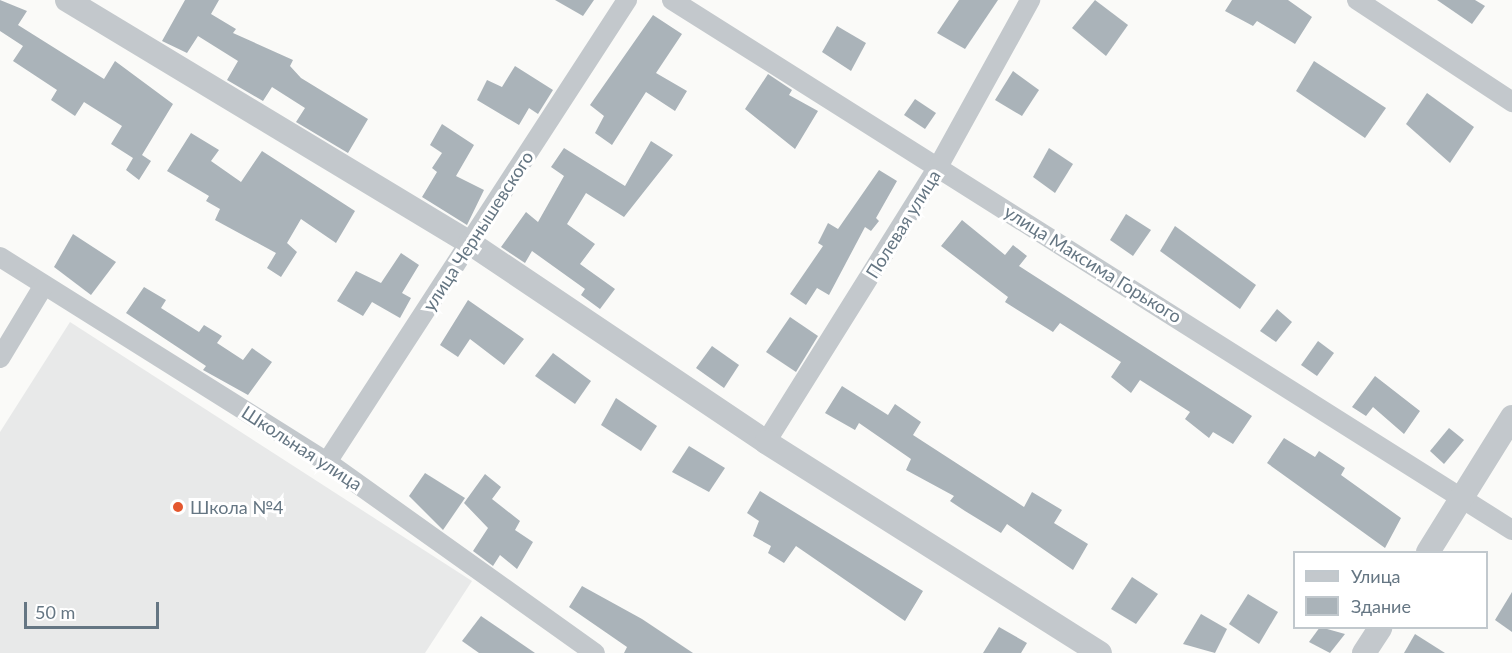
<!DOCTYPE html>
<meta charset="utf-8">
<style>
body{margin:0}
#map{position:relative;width:1512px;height:653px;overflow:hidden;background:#fafaf8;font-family:Lato,sans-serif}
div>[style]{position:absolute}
.built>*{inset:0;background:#e8e9e9}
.building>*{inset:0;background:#aab3b9}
.minor>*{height:20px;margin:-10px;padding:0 10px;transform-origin:10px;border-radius:10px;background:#c3c8cc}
.tertiary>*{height:24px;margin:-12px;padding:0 12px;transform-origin:12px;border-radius:12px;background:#c3c8cc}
.dots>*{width:16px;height:16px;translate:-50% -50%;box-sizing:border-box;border:3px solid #fff;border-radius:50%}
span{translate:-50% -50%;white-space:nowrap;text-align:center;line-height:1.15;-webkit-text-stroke:6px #fff;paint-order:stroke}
.street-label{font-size:18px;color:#657683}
.poi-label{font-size:18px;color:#657683}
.left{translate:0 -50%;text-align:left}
.legend{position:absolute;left:1293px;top:551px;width:195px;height:78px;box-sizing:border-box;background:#fff;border:2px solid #c1c8cd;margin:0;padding:8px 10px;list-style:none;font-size:18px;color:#657683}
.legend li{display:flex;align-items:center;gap:12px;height:30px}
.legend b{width:30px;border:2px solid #c1c8cd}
.scale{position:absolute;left:24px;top:602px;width:135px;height:27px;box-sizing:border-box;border:3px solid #657683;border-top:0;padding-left:8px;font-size:18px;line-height:21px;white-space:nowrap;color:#657683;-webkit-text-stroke:4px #fff;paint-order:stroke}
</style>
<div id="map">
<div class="built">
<i style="clip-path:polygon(70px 322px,472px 581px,425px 653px,0 653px,0 432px)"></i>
</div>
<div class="building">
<i style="clip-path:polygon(0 0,27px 11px,18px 25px,104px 79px,115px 61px,173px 104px,142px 155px,151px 161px,139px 180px,126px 170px,133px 158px,111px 144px,122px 126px,84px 102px,75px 116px,51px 100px,57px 90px,13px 61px,23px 46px,0 31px)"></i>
<i style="clip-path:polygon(185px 0,219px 0,211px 14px,236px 29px,233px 33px,293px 60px,290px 66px,301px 78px,368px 119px,348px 153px,296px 122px,305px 108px,272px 87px,263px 101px,227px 80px,238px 61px,198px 36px,187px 53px,162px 41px)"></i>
<i style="clip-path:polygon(555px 0,594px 0,583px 16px)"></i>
<i style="clip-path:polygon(959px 0,998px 0,965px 49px,937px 33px)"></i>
<i style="clip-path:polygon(1095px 0,1128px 25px,1106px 56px,1072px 28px)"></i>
<i style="clip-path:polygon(1232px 0,1288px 0,1312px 17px,1295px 44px,1257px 21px,1253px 26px,1225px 11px)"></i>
<i style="clip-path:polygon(1437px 0,1475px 0,1485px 6px,1472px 24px)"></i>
<i style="clip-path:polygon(653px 15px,682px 34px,656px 73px,687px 91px,675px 111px,646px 92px,612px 145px,595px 133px,604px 116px,590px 105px)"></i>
<i style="clip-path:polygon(837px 26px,866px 43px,851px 71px,822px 52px)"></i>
<i style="clip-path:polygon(1314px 61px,1386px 108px,1365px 138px,1296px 91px)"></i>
<i style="clip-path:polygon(515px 66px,553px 90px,538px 114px,529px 108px,519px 125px,477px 100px,487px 80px,502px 87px)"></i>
<i style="clip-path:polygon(1013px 71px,1039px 90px,1022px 116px,995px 100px)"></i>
<i style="clip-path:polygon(768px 74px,792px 90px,789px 95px,818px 111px,795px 149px,745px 109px)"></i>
<i style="clip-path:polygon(1427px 93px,1474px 127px,1450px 163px,1406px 124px)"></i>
<i style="clip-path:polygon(915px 99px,936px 113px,925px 129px,904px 115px)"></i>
<i style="clip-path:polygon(442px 124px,474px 145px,456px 176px,484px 190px,467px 225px,422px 197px,437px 172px,432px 168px,442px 153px,430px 145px)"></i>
<i style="clip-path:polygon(191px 133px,219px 150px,211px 161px,241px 182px,262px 151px,355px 211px,336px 243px,301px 219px,287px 243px,297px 252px,281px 277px,267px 268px,276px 253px,215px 220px,220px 209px,206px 201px,209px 196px,167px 171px)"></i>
<i style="clip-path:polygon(651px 141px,673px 155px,624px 217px,586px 193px,567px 224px,595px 244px,580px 264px,615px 289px,600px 309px,581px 295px,585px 289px,532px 251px,525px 263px,501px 247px,526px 212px,538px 222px,564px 176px,551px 167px,564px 148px,625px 186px)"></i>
<i style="clip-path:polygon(1049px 148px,1073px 164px,1055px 193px,1033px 177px)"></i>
<i style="clip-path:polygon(879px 170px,897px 181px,876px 218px,879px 221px,871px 231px,865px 227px,829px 295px,817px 288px,806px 305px,790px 294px,823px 246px,818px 243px,828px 223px,838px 229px)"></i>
<i style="clip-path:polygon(1126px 214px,1151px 230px,1133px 256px,1110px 240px)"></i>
<i style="clip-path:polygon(962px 220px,1005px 255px,1013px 245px,1027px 256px,1019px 266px,1252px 416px,1233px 444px,1213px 432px,1209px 438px,1185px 419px,1190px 412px,1140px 380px,1131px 393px,1111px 377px,1121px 362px,1060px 323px,1053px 332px,1005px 302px,1008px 297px,941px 246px)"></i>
<i style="clip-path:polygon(1175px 226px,1256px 285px,1240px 309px,1160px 251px)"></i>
<i style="clip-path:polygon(73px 234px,116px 262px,91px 295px,54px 267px)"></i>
<i style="clip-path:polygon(401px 253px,419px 265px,402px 293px,411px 298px,400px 318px,372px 302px,363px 316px,337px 301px,356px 271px,381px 283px)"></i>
<i style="clip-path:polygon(144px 287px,166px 300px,161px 308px,199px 332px,204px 325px,222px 336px,217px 343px,243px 360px,252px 348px,272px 362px,248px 395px,203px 370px,206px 366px,126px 313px)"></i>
<i style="clip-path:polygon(468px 300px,524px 339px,504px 365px,470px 339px,458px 357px,440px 345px)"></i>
<i style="clip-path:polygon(1277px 309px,1292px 322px,1276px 342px,1260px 331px)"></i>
<i style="clip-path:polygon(790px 317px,818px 336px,796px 372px,766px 352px)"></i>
<i style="clip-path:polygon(1318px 341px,1334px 353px,1317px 376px,1301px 365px)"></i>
<i style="clip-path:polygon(712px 346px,739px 365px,724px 388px,696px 368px)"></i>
<i style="clip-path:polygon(553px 353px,591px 381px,575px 404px,535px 376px)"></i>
<i style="clip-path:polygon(1375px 376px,1420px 411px,1404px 434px,1373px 407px,1366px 416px,1352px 407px)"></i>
<i style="clip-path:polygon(842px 386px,888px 415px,895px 404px,921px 422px,913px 435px,1024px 507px,1032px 492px,1062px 510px,1054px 523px,1088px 544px,1073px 570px,1007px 524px,1001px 533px,965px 511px,950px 501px,954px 496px,906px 470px,911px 459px,859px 423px,855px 430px,825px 413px)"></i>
<i style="clip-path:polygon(616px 398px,657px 426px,641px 451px,601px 425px)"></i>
<i style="clip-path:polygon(1449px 428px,1464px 440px,1444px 464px,1430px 451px)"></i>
<i style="clip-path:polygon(1284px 438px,1315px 457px,1319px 451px,1345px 468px,1341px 475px,1401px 518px,1385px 548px,1267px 463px)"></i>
<i style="clip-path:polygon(689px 446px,725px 468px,709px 492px,672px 472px)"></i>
<i style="clip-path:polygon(425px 473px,465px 498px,443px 530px,409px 496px)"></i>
<i style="clip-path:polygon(485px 474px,501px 487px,492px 499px,520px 521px,515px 530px,533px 542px,517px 569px,500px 555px,493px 566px,473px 551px,488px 528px,464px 503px)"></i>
<i style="clip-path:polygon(760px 491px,923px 591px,905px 621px,796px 546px,784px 563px,768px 553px,771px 546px,753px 536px,759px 521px,747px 513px)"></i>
<i style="clip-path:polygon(1132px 577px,1158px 594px,1136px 624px,1111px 609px)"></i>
<i style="clip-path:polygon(582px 586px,642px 619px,693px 653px,624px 653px,627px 647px,569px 607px)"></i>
<i style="clip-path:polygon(1512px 592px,1512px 632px,1495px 620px)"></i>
<i style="clip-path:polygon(1248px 594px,1278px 612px,1259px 644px,1229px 624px)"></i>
<i style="clip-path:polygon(1201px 614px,1227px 629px,1215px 653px,1183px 644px)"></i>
<i style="clip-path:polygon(481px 616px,535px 653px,479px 653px,462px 641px)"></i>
<i style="clip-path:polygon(999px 627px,1027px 643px,1021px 653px,983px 653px)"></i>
<i style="clip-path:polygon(1320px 627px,1345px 634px,1330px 653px,1309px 642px)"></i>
<i style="clip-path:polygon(1415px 634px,1445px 653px,1404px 653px)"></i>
</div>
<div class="minor">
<i style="left:672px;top:0;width:993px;rotate:32.25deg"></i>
<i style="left:1357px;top:0;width:186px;rotate:33.3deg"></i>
<i style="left:0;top:257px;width:386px;rotate:32.1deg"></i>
<i style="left:327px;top:462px;width:329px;rotate:35.5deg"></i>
<i style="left:0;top:358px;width:85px;rotate:-58.9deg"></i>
<i style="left:766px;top:442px;width:324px;rotate:-58deg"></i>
<i style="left:938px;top:167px;width:191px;rotate:-61.1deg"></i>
<i style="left:327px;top:462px;width:551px;rotate:-57deg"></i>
</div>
<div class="tertiary">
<i style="left:67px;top:0;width:471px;rotate:31.1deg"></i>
<i style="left:470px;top:243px;width:357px;rotate:33.9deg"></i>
<i style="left:766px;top:442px;width:395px;rotate:32.3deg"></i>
<i style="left:1428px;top:552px;width:159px;rotate:-58.1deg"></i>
<i style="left:1364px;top:653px;width:30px;rotate:-57deg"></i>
</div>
<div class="dots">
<i style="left:178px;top:507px;background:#e4572e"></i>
</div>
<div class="street-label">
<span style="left:903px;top:224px;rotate:-58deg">Полевая улица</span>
<span style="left:478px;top:231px;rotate:-57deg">улица Чернышевского</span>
<span style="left:1093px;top:264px;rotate:32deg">улица Максима Горького</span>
<span style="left:302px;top:448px;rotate:33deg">Школьная улица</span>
</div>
<div class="poi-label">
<span class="left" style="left:190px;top:507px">Школа №4</span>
</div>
<ul class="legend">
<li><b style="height:8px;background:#c3c8cc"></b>Улица</li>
<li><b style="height:16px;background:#aab3b9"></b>Здание</li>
</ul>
<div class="scale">50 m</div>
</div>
